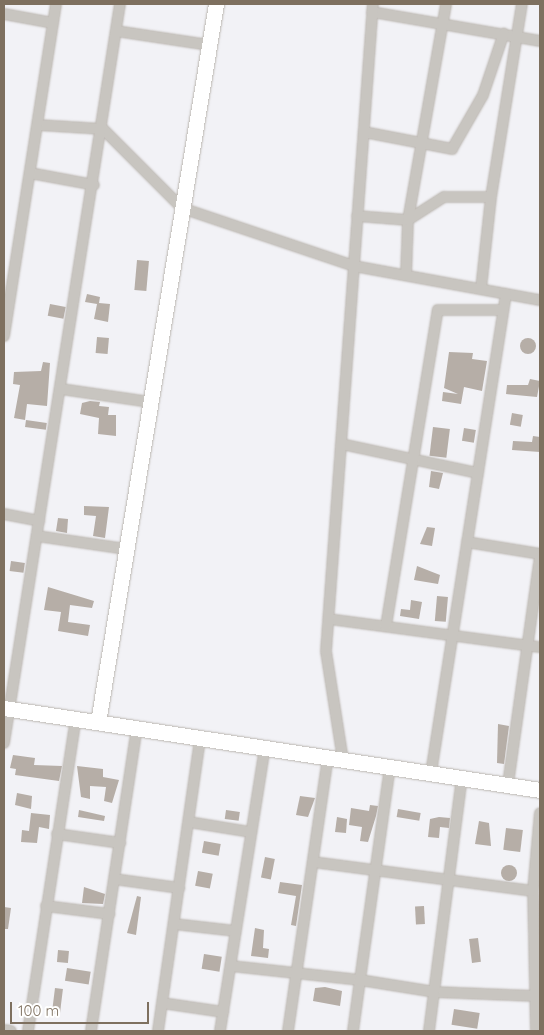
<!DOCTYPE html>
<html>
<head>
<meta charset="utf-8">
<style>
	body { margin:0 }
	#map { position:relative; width:544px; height:1035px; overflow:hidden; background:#f2f2f6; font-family:Quicksand,sans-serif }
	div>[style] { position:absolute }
	.building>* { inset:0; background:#b6aea7; transform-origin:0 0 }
	.round { border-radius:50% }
	.roads { filter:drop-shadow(0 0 1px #bbb6b0) drop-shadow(0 0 1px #bbb6b0) }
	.street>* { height:10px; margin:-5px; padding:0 5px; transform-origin:5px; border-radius:5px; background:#c8c5c0 }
	.secondary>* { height:15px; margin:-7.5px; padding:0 7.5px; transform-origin:7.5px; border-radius:7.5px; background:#fff }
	span { translate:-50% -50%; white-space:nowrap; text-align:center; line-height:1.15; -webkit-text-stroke:5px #fff; paint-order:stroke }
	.frame { position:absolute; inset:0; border:5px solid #7e705f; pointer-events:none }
	.scale { position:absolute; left:10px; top:1002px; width:139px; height:22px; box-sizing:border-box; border:2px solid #7e705f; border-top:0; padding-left:6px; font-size:15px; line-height:18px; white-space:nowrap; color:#7e705f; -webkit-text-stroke:4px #fff; paint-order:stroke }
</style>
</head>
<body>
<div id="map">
	<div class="building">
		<i style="left:137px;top:260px;width:12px;height:30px;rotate:5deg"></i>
		<i style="clip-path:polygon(87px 294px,100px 297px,99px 303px,110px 304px,108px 322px,94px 319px,97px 304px,85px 302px)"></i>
		<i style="left:50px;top:304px;width:16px;height:12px;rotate:11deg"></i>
		<i style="left:97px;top:337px;width:12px;height:16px;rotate:5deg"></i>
		<i class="round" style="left:520px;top:338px;width:16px;height:16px"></i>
		<i style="clip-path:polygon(449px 352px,473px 353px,472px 359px,487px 361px,482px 391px,464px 387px,461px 404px,442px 401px,443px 392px,458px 394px,444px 388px)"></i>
		<i style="clip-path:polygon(43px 362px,50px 363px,47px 406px,27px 404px,25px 420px,14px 418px,20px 385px,13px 384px,14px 372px,41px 371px)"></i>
		<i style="clip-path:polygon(530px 379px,540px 381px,537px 397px,506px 394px,507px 385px,528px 385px)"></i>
		<i style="clip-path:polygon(90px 401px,100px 402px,99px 406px,109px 407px,108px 415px,116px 415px,116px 436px,98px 434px,99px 418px,80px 414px,82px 403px)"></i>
		<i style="left:512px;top:413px;width:11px;height:12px;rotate:10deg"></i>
		<i style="left:26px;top:420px;width:21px;height:7px;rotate:8deg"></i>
		<i style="left:433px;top:427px;width:17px;height:29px;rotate:7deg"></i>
		<i style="left:464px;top:428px;width:12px;height:13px;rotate:9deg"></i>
		<i style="clip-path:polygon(533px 436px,540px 437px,540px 452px,512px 450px,513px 441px,532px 442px)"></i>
		<i style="clip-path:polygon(431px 471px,443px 473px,439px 489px,429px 487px)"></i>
		<i style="clip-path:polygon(84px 506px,109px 507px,105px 538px,93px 536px,96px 516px,84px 515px)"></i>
		<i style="clip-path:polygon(58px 518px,68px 519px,67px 533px,56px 531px)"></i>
		<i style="clip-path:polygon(427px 527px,435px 528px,432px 546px,420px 544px)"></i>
		<i style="left:11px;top:561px;width:14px;height:10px;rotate:8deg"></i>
		<i style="clip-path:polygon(417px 566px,440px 575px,438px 584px,414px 580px)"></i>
		<i style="clip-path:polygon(48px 587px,94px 601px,92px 608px,70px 605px,68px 622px,90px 625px,88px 636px,58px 631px,61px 612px,44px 610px)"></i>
		<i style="left:437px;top:596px;width:11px;height:25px;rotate:5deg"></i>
		<i style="clip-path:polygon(411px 600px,422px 602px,419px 619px,400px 616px,401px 609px,410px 610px)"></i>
		<i style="clip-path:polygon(498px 724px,509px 726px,504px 764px,497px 763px)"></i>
		<i style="clip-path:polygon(13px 755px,35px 758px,34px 765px,62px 766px,59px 781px,15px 775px,16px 769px,10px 768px)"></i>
		<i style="clip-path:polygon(77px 766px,103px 769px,103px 777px,119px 780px,112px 803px,104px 801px,106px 787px,90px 786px,90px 799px,81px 797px)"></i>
		<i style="clip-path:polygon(17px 793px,32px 796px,31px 809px,15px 805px)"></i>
		<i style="clip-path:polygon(300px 796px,315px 798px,308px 817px,296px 815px)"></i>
		<i style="clip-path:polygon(370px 805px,378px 806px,376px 816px,368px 842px,360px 841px,362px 827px,349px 825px,351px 808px,369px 811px)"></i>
		<i style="left:398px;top:809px;width:23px;height:8px;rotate:10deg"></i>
		<i style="clip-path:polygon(79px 810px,105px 816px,104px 821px,78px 817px)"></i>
		<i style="left:226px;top:810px;width:14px;height:9px;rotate:8deg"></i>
		<i style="clip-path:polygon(31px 813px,50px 815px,49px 829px,39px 827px,37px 843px,21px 842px,22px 830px,29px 831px)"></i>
		<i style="clip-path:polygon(337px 817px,347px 819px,346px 833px,335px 832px)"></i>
		<i style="clip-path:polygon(439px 817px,450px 818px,449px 828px,440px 827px,439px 838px,428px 837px,430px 819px)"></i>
		<i style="clip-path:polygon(479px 821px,489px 823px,491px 846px,475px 844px)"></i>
		<i style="left:506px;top:828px;width:17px;height:22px;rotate:7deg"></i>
		<i style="left:204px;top:841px;width:17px;height:12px;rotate:10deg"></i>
		<i style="left:265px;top:857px;width:10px;height:21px;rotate:11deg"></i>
		<i class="round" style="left:501px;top:865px;width:16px;height:16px"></i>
		<i style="left:198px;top:871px;width:15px;height:15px;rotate:11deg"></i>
		<i style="clip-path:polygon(280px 882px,302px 885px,296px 926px,291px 925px,296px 896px,278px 893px)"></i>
		<i style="clip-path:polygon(84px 887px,105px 894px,103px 904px,82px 903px)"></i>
		<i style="clip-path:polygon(137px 896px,141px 897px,136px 935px,127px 933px)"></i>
		<i style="left:424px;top:906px;width:18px;height:9px;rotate:87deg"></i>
		<i style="clip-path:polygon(4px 907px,11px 908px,8px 929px,4px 929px)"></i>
		<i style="clip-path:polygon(255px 928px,264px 930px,263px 948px,269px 949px,268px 958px,251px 956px)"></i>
		<i style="left:478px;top:938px;width:24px;height:9px;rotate:83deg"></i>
		<i style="left:58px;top:950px;width:11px;height:12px;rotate:5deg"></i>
		<i style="left:204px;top:954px;width:18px;height:15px;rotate:9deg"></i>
		<i style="left:67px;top:968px;width:24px;height:13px;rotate:9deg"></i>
		<i style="clip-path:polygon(325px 987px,342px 991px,340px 1006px,313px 1001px,315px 988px)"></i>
		<i style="left:55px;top:988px;width:8px;height:26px;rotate:7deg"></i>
		<i style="left:454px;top:1009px;width:26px;height:16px;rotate:9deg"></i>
	</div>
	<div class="roads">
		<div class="street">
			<i style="left:372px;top:12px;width:170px;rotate:9.8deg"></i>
			<i style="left:4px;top:14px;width:50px;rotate:10.4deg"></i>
			<i style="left:116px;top:31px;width:94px;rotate:8.6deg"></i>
			<i style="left:38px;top:125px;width:65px;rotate:3.5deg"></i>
			<i style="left:103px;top:129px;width:112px;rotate:45deg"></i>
			<i style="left:182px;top:208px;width:182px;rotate:18.6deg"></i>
			<i style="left:354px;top:266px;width:189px;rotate:10.4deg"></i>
			<i style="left:364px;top:132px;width:90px;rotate:10.9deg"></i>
			<i style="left:452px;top:149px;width:62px;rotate:-60.1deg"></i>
			<i style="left:483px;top:95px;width:65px;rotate:-71.3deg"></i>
			<i style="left:30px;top:173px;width:65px;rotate:10.6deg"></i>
			<i style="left:357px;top:216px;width:51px;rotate:4.5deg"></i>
			<i style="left:408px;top:220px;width:43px;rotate:-32.6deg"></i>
			<i style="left:444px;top:197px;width:47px"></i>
			<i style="left:406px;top:275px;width:55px;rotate:-87.9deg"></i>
			<i style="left:408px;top:220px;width:219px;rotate:-80deg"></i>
			<i style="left:481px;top:289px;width:93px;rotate:-83.8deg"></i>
			<i style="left:491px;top:197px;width:195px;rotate:-80.9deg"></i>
			<i style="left:4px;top:336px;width:336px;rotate:-81.1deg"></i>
			<i style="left:61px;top:389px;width:90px;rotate:8.3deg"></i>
			<i style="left:341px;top:444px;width:140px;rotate:12deg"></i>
			<i style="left:4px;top:514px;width:36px;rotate:11deg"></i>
			<i style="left:37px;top:536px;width:90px;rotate:8.3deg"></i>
			<i style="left:467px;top:542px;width:74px;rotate:9.3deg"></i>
			<i style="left:329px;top:619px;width:213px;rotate:7.6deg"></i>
			<i style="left:386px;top:626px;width:320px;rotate:-80.7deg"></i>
			<i style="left:438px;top:310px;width:65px"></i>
			<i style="left:4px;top:743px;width:748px;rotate:-81.08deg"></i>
			<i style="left:343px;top:760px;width:110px;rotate:-98.9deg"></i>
			<i style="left:326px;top:651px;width:649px;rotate:-85.85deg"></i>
			<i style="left:431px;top:773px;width:485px;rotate:-81.1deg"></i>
			<i style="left:508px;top:784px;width:229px;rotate:-82deg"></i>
			<i style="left:189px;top:822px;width:63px;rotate:9.2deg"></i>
			<i style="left:57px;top:834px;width:64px;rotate:8.1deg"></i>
			<i style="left:313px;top:862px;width:222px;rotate:7.5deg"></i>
			<i style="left:114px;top:879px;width:66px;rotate:7.9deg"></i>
			<i style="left:46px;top:906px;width:64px;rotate:7.2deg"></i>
			<i style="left:174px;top:924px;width:62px;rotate:6.4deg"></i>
			<i style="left:231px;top:966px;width:130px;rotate:6.2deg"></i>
			<i style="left:360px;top:980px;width:215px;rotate:-82deg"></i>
			<i style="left:162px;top:1003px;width:62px;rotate:8.4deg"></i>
			<i style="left:4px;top:1030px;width:7px;rotate:8deg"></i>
			<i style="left:28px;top:1031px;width:316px;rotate:-81.3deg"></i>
			<i style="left:91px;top:1031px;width:306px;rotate:-81.4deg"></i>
			<i style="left:158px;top:1031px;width:296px;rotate:-81.8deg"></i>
			<i style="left:220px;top:1031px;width:287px;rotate:-81deg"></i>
			<i style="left:288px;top:1031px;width:277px;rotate:-81.7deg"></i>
			<i style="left:353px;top:1031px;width:51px;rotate:-82.2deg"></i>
			<i style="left:360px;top:980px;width:76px;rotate:9.1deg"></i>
			<i style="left:435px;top:992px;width:100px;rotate:2.3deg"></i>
			<i style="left:429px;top:1031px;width:255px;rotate:-82.6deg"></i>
			<i style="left:536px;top:1031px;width:140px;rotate:-91.2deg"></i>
			<i style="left:533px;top:891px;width:78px;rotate:-84.9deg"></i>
		</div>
		<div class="secondary">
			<i style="left:4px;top:708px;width:542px;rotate:8.7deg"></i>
			<i style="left:98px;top:722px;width:728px;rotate:-80.67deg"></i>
		</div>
	</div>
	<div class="frame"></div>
	<div class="scale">100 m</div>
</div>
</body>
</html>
